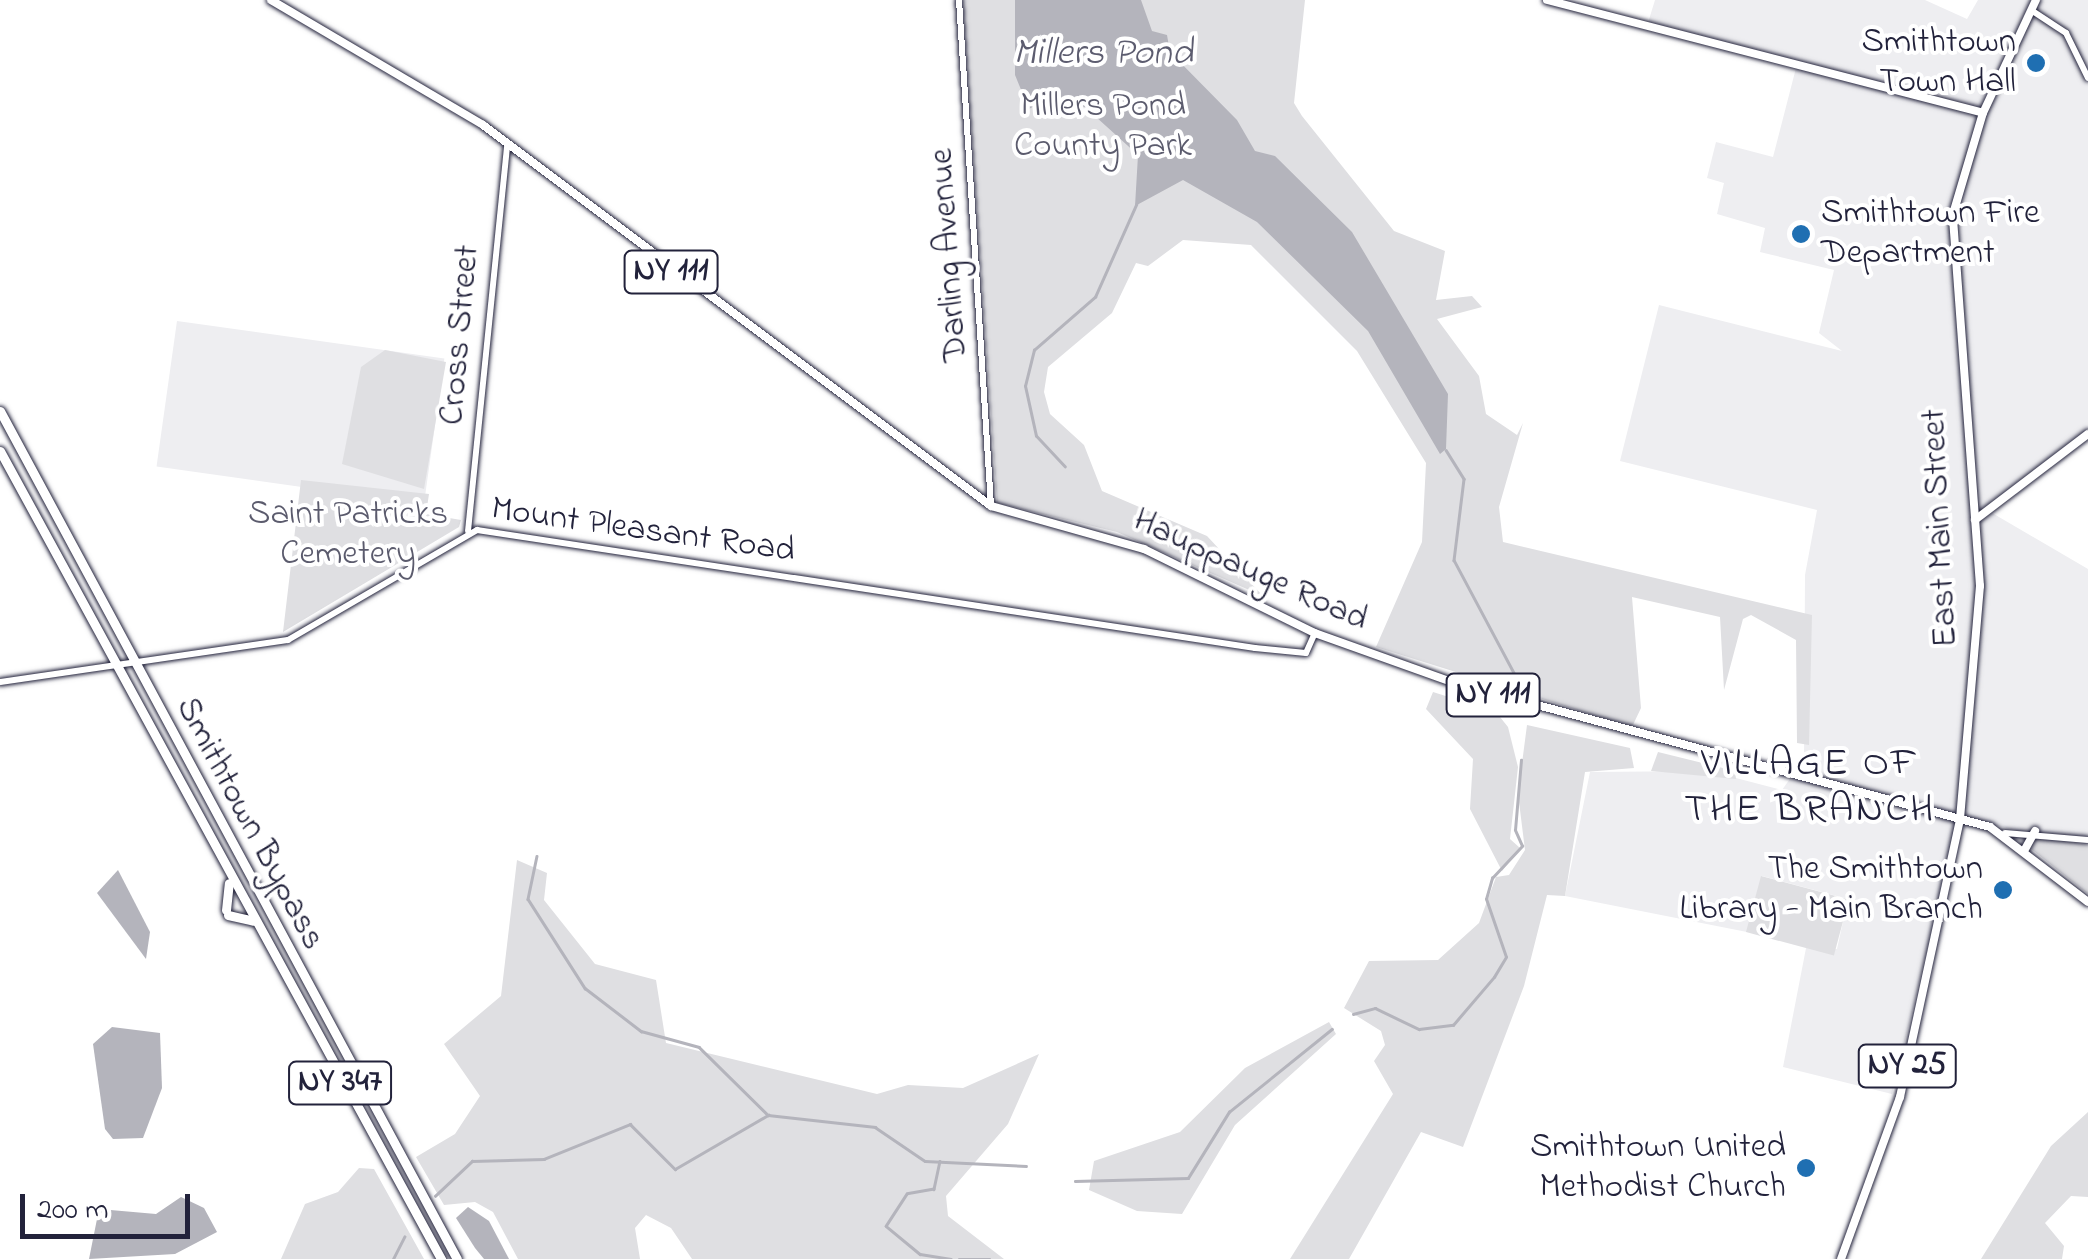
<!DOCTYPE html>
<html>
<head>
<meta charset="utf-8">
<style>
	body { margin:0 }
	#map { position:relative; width:2088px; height:1259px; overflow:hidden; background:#fff; font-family:"Indie Flower",sans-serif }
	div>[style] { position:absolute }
	.built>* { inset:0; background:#eeeef1; transform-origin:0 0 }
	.green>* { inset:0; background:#dfdfe2; transform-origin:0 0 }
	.water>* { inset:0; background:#b4b4bc }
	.stream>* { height:2.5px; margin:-1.25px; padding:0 1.25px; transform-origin:1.25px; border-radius:1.25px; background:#b4b4bc }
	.roads { filter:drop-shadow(0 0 2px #22223b) drop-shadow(0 0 2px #22223b) }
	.minor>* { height:6px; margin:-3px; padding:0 3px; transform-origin:3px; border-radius:3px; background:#fff }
	.major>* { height:8px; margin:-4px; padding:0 4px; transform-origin:4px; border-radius:4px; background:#fff }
	.highway>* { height:9px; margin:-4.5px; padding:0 4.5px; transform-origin:4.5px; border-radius:4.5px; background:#fff }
	.dots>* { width:28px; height:28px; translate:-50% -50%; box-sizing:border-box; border:5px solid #fff; border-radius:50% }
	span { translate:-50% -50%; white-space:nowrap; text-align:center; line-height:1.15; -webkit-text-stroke:8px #fff; paint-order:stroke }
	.shield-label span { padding:2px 8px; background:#fff; border:2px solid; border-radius:8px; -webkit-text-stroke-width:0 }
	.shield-label { font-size:32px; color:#22223b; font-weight:700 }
	.poi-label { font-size:35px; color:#22223b }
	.right { translate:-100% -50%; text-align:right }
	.left { translate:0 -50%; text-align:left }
	.park-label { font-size:35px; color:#5b5b6d }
	.street-label { font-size:35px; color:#22223b }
	.water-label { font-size:38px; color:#5c5c6f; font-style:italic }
	.quarter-label { font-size:40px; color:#22223b; letter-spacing:2.5px }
	.scale { position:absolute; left:20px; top:1194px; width:170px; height:45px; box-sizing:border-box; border:5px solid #22223b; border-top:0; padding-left:12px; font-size:30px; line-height:35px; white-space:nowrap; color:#22223b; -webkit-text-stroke:8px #fff; paint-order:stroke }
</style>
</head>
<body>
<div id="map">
	<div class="built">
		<i style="clip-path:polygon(1655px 0,1925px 0,1967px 19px,1978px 0,2088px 0,2088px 433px,1987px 510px,2088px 569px,2088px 845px,1959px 818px,1892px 1094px,1783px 1067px,1807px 943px,1837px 949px,1848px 899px,1762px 876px,1747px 932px,1565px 896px,1590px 772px,1709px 771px,1782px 790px,1804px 759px,1805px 575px,1817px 510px,1620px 461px,1659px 305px,1842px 351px,1819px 333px,1834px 270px,1760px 252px,1765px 228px,1717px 214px,1724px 183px,1707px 178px,1716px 142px,1773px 157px,1797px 64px,1647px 26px)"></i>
		<i style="left:177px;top:321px;width:270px;height:147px;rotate:8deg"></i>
	</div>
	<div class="green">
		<i style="clip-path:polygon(963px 0,1305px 0,1294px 103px,1302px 116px,1394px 231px,1445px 251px,1436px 300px,1472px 296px,1482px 307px,1437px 319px,1479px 376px,1486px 414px,1517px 435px,1523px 423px,1499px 507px,1503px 542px,1812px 615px,1809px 745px,1797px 743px,1796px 640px,1751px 615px,1743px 619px,1724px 690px,1720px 617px,1632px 597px,1641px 708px,1632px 727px,1376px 647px,1422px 542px,1426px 463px,1357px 351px,1251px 245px,1183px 240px,1148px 266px,1136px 263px,1112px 313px,1048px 367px,1044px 392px,1050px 414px,1084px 445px,1102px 491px,1207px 536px,1263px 596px,1117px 532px,997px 503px)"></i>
		<i style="clip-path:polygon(385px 350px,446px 362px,424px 489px,342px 464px,361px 367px)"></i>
		<i style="clip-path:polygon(301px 480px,429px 494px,426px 514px,461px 520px,459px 527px,283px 632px)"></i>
		<i style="clip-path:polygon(1433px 692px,1496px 712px,1508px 727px,1518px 767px,1510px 839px,1520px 848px,1502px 871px,1470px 809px,1473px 759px,1426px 709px)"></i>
		<i style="clip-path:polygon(1527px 725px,1630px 748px,1634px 768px,1585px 772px,1565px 896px,1547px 895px,1524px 986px,1463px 1147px,1421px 1132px,1349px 1259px,1290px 1259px,1393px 1094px,1374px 1061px,1385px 1045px,1381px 1031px,1344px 1008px,1369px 961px,1438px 960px,1479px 923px,1496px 877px,1509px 875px,1525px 850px,1518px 794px)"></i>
		<i style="clip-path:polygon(1658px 752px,1735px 771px,1736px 779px,1651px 771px)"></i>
		<i style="clip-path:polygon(2035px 836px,2088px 845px,2088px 894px,2029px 847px)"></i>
		<i style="clip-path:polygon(517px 860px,547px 873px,544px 900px,595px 964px,656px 980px,666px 1043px,877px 1094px,908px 1085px,963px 1088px,1039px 1054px,1008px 1124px,946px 1196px,948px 1216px,1004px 1259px,692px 1259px,671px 1228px,646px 1215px,635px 1228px,640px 1259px,518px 1259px,493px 1212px,475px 1202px,444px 1205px,416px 1157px,455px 1134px,480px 1096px,444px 1044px,501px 996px)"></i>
		<i style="left:1761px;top:876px;width:91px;height:58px;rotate:15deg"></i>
		<i style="clip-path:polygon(1329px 1022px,1336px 1034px,1235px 1125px,1182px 1214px,1137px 1211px,1089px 1190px,1094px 1161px,1180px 1132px,1245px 1068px)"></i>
		<i style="clip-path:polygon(2088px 1112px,2088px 1197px,2071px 1196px,2045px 1223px,2064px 1246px,2062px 1259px,1981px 1259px,2051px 1146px)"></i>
		<i style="clip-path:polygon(359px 1168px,374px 1169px,424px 1259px,281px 1259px,305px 1204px,338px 1192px)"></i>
	</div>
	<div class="water">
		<i style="clip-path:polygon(1015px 0,1141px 0,1152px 31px,1167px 35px,1170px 52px,1237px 120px,1255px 151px,1275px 156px,1352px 232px,1448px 394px,1446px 449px,1440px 454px,1368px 331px,1257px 222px,1183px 180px,1135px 206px,1138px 155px,1085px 107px,1050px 97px,1029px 109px,1015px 75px)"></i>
		<i style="clip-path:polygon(118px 870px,150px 932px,146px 959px,97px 893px)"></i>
		<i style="clip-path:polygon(112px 1027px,160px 1033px,162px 1088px,143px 1138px,113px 1139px,105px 1129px,93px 1044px)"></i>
		<i style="clip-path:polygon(181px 1197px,204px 1208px,217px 1232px,175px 1254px,89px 1259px,99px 1209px,156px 1214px)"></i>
		<i style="clip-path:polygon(468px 1207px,489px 1221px,509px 1259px,484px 1259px,475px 1248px,456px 1218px)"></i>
	</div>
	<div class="stream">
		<i style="left:1446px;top:450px;width:34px;rotate:58deg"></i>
		<i style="left:1464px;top:479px;width:82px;rotate:97deg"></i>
		<i style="left:1454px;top:560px;width:143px;rotate:62deg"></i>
		<i style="left:1065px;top:467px;width:42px;rotate:-133.1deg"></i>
		<i style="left:1036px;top:436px;width:51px;rotate:-102.4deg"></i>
		<i style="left:1025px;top:386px;width:37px;rotate:-76deg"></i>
		<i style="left:1034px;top:350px;width:81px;rotate:-41deg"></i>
		<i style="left:1095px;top:297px;width:101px;rotate:-66deg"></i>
		<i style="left:537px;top:856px;width:44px;rotate:101.8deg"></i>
		<i style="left:528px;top:899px;width:106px;rotate:57.4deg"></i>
		<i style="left:585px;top:988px;width:71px;rotate:37.5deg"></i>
		<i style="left:641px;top:1031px;width:60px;rotate:15.4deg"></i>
		<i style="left:699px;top:1047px;width:97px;rotate:44.6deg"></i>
		<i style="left:1353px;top:1014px;width:23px;rotate:-15deg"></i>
		<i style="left:1375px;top:1008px;width:49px;rotate:25.5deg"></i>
		<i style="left:1419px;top:1029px;width:34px;rotate:-7deg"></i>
		<i style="left:1453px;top:1025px;width:63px;rotate:-49.5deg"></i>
		<i style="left:1494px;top:977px;width:23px;rotate:-59deg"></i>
		<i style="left:1506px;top:957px;width:61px;rotate:-109deg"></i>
		<i style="left:1486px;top:899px;width:22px;rotate:-74deg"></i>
		<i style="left:1492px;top:878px;width:44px;rotate:-46.8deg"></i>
		<i style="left:1522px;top:846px;width:17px;rotate:-114deg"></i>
		<i style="left:1515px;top:830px;width:70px;rotate:-85.1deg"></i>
		<i style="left:940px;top:1161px;width:29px;rotate:102deg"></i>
		<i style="left:934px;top:1189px;width:27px;rotate:170deg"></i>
		<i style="left:907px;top:1194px;width:38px;rotate:123deg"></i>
		<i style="left:886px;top:1226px;width:44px;rotate:39.5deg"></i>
		<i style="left:920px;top:1254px;width:31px;rotate:9deg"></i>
		<i style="left:1075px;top:1181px;width:113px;rotate:-1.5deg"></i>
		<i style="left:1188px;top:1178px;width:78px;rotate:-58.2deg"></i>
		<i style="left:1229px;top:1112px;width:132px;rotate:-38.9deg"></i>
		<i style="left:435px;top:1196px;width:51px;rotate:-43.4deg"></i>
		<i style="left:472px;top:1161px;width:72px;rotate:-1.6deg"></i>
		<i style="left:544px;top:1159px;width:93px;rotate:-22.1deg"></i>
		<i style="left:630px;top:1124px;width:64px;rotate:45deg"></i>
		<i style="left:675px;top:1169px;width:108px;rotate:-30.1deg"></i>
		<i style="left:768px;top:1115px;width:108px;rotate:6.4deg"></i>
		<i style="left:875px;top:1127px;width:60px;rotate:34.2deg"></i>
		<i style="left:925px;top:1161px;width:101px;rotate:2.8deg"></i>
		<i style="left:393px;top:1259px;width:25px;rotate:-63deg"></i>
		<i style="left:959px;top:1259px;width:31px"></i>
	</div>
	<div class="roads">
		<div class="minor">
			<i style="left:959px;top:0;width:507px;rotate:86.38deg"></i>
			<i style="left:2031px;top:10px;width:42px;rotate:33.3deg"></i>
			<i style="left:2066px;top:33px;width:50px;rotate:63.9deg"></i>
			<i style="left:468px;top:531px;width:389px;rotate:-84.2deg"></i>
			<i style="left:0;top:682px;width:291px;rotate:-8.3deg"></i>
			<i style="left:288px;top:640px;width:219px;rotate:-30.2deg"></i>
			<i style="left:477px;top:530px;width:787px;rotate:8.62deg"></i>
			<i style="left:1255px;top:648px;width:51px;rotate:5.6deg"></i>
			<i style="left:1306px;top:653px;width:22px;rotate:-66deg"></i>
			<i style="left:2005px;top:833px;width:83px;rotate:4.8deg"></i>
		</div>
		<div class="major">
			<i style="left:271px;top:0;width:246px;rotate:30.5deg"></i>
			<i style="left:483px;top:125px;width:635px;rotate:36.87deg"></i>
			<i style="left:991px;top:506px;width:159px;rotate:15.7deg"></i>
			<i style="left:1144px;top:549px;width:191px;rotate:26.2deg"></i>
			<i style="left:1315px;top:633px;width:145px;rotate:19.7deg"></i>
			<i style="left:1452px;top:682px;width:557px;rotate:15.08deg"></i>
			<i style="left:1990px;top:827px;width:123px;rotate:37.4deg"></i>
			<i style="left:1547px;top:0;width:450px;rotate:14.5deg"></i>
			<i style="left:1975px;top:520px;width:142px;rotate:-37.3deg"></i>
			<i style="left:2024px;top:851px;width:23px;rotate:-61deg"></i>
			<i style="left:1841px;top:1259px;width:172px;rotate:-70deg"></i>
			<i style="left:1900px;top:1097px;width:284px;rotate:-77.8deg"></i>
			<i style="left:1960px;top:819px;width:234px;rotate:-85.1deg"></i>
			<i style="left:1980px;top:586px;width:373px;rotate:-94.2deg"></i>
			<i style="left:1953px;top:214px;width:105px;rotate:-73.5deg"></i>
			<i style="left:1983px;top:113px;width:125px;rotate:-64.9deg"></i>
		</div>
		<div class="highway">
			<i style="left:0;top:411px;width:963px;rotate:61.68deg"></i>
			<i style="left:0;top:451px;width:921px;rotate:61.37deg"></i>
			<i style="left:226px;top:910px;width:27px;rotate:-84deg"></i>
			<i style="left:228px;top:915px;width:26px;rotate:13deg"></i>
		</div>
	</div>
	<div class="dots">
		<i style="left:2036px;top:63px;background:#1f6fb2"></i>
		<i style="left:1801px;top:234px;background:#1f6fb2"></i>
		<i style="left:2003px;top:890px;background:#1f6fb2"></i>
		<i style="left:1806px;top:1168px;background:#1f6fb2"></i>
	</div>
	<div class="shield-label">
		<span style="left:671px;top:272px">NY 111</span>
		<span style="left:1493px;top:695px">NY 111</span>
		<span style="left:1907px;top:1066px">NY 25</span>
		<span style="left:340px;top:1083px">NY 347</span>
	</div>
	<div class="poi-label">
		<span class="right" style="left:2016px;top:63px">Smithtown<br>Town Hall</span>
		<span class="left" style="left:1821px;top:234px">Smithtown Fire<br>Department</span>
		<span class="right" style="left:1983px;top:890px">The Smithtown<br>Library - Main Branch</span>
		<span class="right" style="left:1786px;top:1168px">Smithtown United<br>Methodist Church</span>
	</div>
	<div class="park-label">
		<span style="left:1103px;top:127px">Millers Pond<br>County Park</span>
		<span style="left:348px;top:535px">Saint Patricks<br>Cemetery</span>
	</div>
	<div class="street-label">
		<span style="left:950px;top:255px;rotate:-94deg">Darling Avenue</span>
		<span style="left:461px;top:335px;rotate:-85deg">Cross Street</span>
		<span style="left:1941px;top:528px;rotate:-93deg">East Main Street</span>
		<span style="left:643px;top:531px;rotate:8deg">Mount Pleasant Road</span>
		<span style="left:1250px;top:571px;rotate:24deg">Hauppauge Road</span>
		<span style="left:249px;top:824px;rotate:62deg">Smithtown Bypass</span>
	</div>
	<div class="water-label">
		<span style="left:1103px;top:55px">Millers Pond</span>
	</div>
	<div class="quarter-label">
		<span style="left:1810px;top:788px">VILLAGE OF<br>THE BRANCH</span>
	</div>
	<div class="scale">200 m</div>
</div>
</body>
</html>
